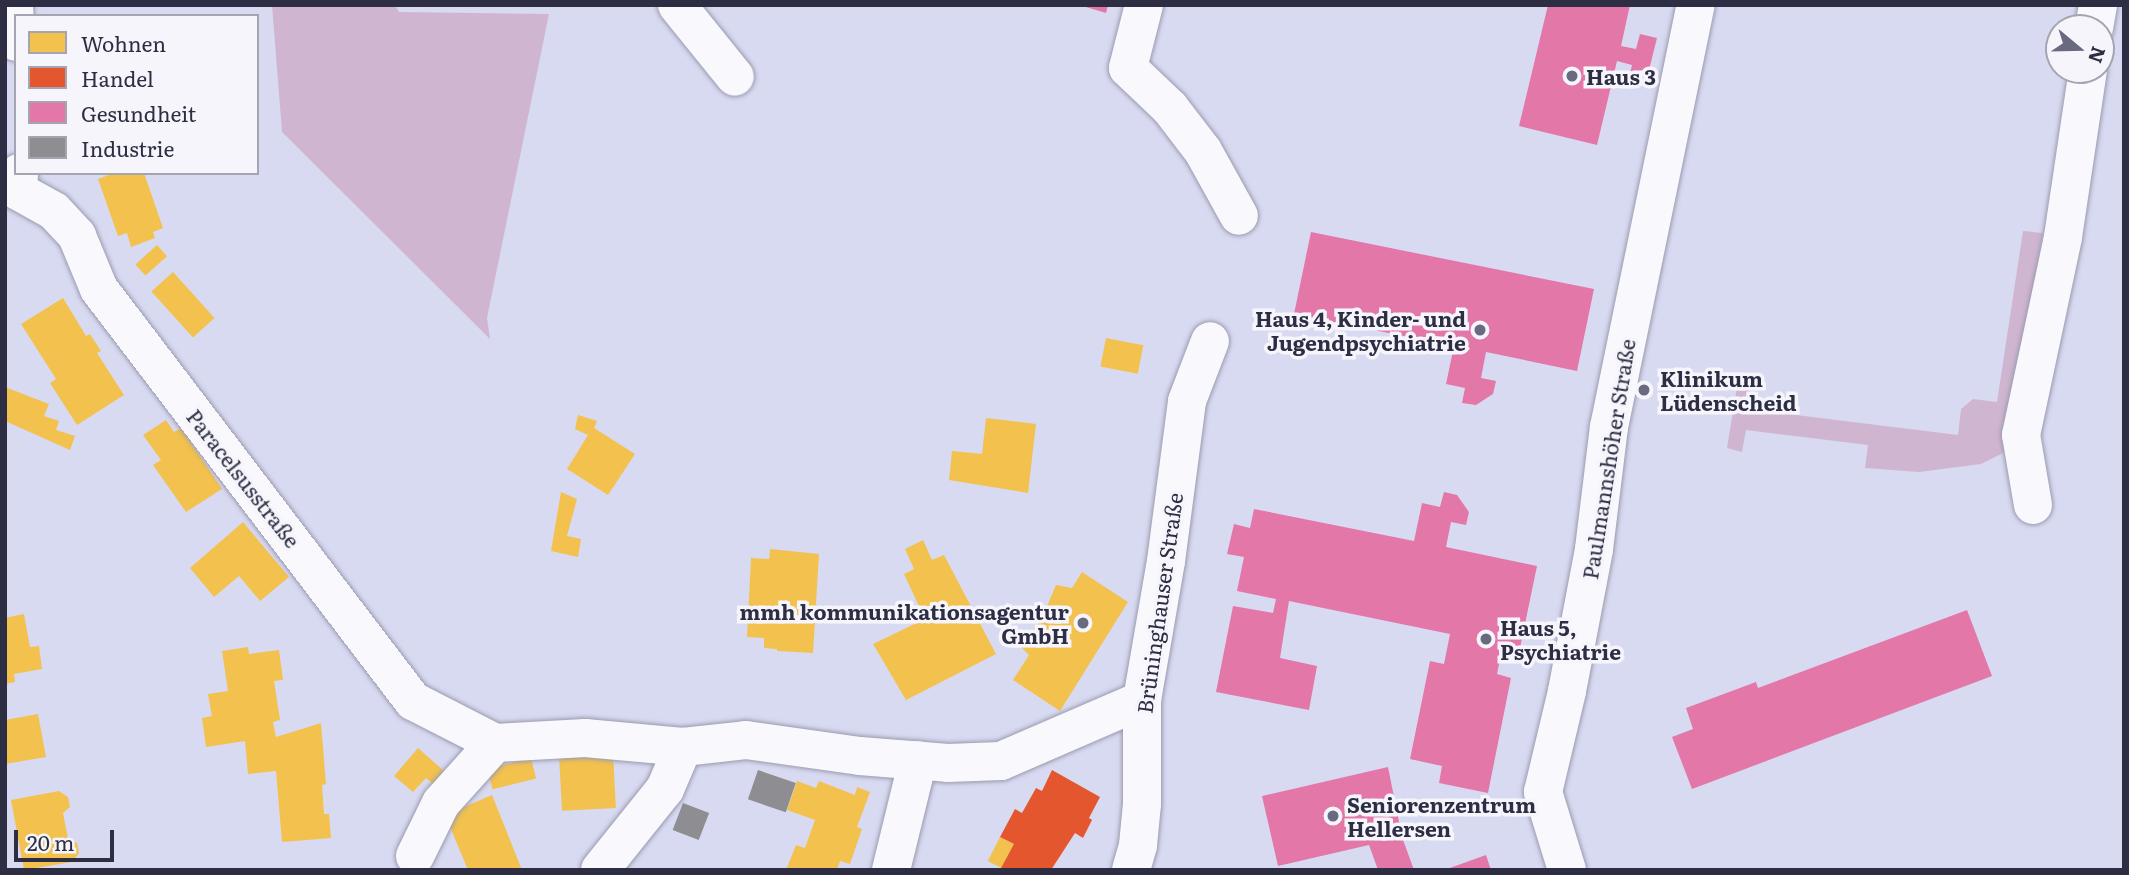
<!DOCTYPE html>
<html>
<head>
<meta charset="utf-8">
<style>
	body { margin:0 }
	#map { position:relative; width:2129px; height:875px; overflow:hidden; background:#d8daf2; font-family:Literata,serif }
	div>[style] { position:absolute }
	.green>* { inset:0; background:#d0b5d1 }
	.homes>* { inset:0; background:#f2c14e; transform-origin:0 0 }
	.shops>* { inset:0; background:#e4572e }
	.health>* { inset:0; background:#e377a8 }
	.industry>* { inset:0; background:#8d8d92; transform-origin:0 0 }
	.roads { filter:drop-shadow(0 0 2px #9a9baf) drop-shadow(0 0 2px #9a9baf) }
	.minor>* { height:38px; margin:-19px; padding:0 19px; transform-origin:19px; border-radius:19px; background:#f9f9fd }
	.dots>* { width:19px; height:19px; translate:-50% -50%; box-sizing:border-box; border:4px solid #f5f5fb; border-radius:50% }
	span { translate:-50% -50%; white-space:nowrap; text-align:center; line-height:1.15; -webkit-text-stroke:7px #f5f5fb; paint-order:stroke }
	.poi-label { font-size:21px; color:#2d2e43; font-weight:700 }
	.left { translate:0 -50%; text-align:left }
	.right { translate:-100% -50%; text-align:right }
	.street-label { font-size:21px; color:#2d2e43 }
	.frame { position:absolute; inset:0; border:7px solid #2d2e43; pointer-events:none }
	.legend { position:absolute; left:14px; top:14px; width:245px; height:161px; box-sizing:border-box; background:#f5f5fb; border:2px solid #a5a5b1; margin:0; padding:9px 12px; list-style:none; font-size:21px; color:#2d2e43 }
	.legend li { display:flex; align-items:center; gap:14px; height:35px }
	.legend b { width:35px; border:2px solid #a5a5b1 }
	.north { position:absolute; left:2045px; top:14px; width:70px; height:70px; box-sizing:border-box; background:#f5f5fb; border:2px solid #a5a5b1; border-radius:50%; rotate:109deg; font-size:19px; font-weight:700; line-height:28px; text-align:center; color:#2d2e43 }
	.north::after { content:''; display:block; margin:auto; width:24px; height:32px; background:#696a80; clip-path:polygon(50% 0,100% 100%,50% 72%,0 100%) }
	.scale { position:absolute; left:14px; top:830px; width:100px; height:32px; box-sizing:border-box; border:4px solid #2d2e43; border-top:0; padding-left:9px; font-size:21px; line-height:24px; white-space:nowrap; color:#2d2e43; -webkit-text-stroke:5px #f5f5fb; paint-order:stroke }
</style>
</head>
<body>
<div id="map">
	<div class="green">
		<i style="clip-path:polygon(272px 5px,395px 5px,399px 12px,549px 14px,487px 318px,490px 339px,282px 132px)"></i>
		<i style="clip-path:polygon(2023px 231px,2043px 233px,2011px 433px,2005px 452px,1981px 464px,1919px 472px,1865px 468px,1868px 445px,1746px 430px,1742px 452px,1727px 448px,1737px 387px,1751px 383px,1748px 409px,1958px 435px,1961px 409px,1973px 399px,1997px 402px)"></i>
	</div>
	<div class="homes">
		<i style="clip-path:polygon(114px 173px,144px 173px,163px 228px,153px 232px,155px 238px,131px 247px,127px 233px,118px 236px,98px 179px)"></i>
		<i style="left:157px;top:245px;width:15px;height:29px;rotate:48deg"></i>
		<i style="left:173px;top:272px;width:62px;height:29px;rotate:48deg"></i>
		<i style="clip-path:polygon(63px 298px,86px 336px,90px 334px,101px 351px,97px 353px,124px 395px,77px 425px,50px 383px,56px 379px,21px 324px)"></i>
		<i style="left:1106px;top:338px;width:38px;height:29px;rotate:11deg"></i>
		<i style="clip-path:polygon(5px 387px,49px 404px,44px 416px,59px 421px,56px 430px,75px 436px,70px 450px,5px 421px)"></i>
		<i style="clip-path:polygon(578px 415px,597px 421px,594px 428px,635px 454px,608px 495px,567px 469px,588px 435px,575px 429px)"></i>
		<i style="clip-path:polygon(986px 418px,1036px 424px,1028px 493px,949px 480px,952px 451px,982px 454px)"></i>
		<i style="clip-path:polygon(166px 420px,174px 432px,181px 428px,222px 489px,186px 512px,153px 465px,161px 460px,143px 435px)"></i>
		<i style="clip-path:polygon(561px 492px,577px 499px,567px 536px,581px 539px,578px 557px,551px 551px)"></i>
		<i style="clip-path:polygon(243px 522px,289px 577px,260px 601px,239px 576px,214px 597px,190px 568px)"></i>
		<i style="clip-path:polygon(923px 540px,932px 560px,944px 555px,996px 654px,906px 700px,873px 644px,925px 619px,904px 574px,914px 569px,905px 549px)"></i>
		<i style="clip-path:polygon(770px 549px,819px 554px,813px 653px,777px 651px,777px 649px,764px 648px,764px 638px,747px 637px,751px 558px,769px 559px)"></i>
		<i style="clip-path:polygon(1082px 572px,1128px 602px,1060px 711px,1013px 680px,1029px 655px,1020px 646px,1042px 618px,1056px 585px,1072px 588px)"></i>
		<i style="clip-path:polygon(24px 614px,30px 647px,39px 646px,42px 669px,14px 674px,15px 682px,5px 684px,5px 618px)"></i>
		<i style="clip-path:polygon(248px 647px,249px 654px,279px 650px,283px 680px,274px 681px,280px 720px,273px 722px,276px 737px,321px 723px,326px 784px,322px 785px,324px 814px,329px 814px,331px 838px,282px 842px,276px 771px,248px 774px,245px 741px,206px 747px,202px 718px,212px 716px,208px 694px,228px 691px,222px 651px)"></i>
		<i style="clip-path:polygon(38px 714px,46px 757px,5px 764px,5px 720px)"></i>
		<i style="clip-path:polygon(418px 748px,444px 771px,433px 784px,426px 778px,413px 792px,394px 776px)"></i>
		<i style="left:613px;top:753px;width:55px;height:54px;rotate:87deg"></i>
		<i style="left:531px;top:758px;width:21px;height:45px;rotate:76deg"></i>
		<i style="clip-path:polygon(797px 781px,816px 788px,819px 781px,855px 795px,857px 787px,870px 792px,857px 827px,862px 829px,850px 864px,840px 861px,837px 870px,786px 870px,796px 845px,805px 848px,815px 820px,787px 810px)"></i>
		<i style="clip-path:polygon(59px 791px,68px 797px,70px 807px,63px 813px,68px 839px,77px 843px,79px 853px,72px 862px,24px 870px,11px 800px)"></i>
		<i style="clip-path:polygon(492px 795px,522px 870px,468px 870px,445px 815px)"></i>
		<i style="left:1000px;top:837px;width:16px;height:27px;rotate:27deg"></i>
	</div>
	<div class="shops">
		<i style="clip-path:polygon(1052px 770px,1100px 797px,1089px 818px,1092px 820px,1083px 838px,1075px 833px,1051px 870px,1000px 870px,1014px 844px,1000px 837px,1015px 809px,1022px 813px,1036px 788px,1042px 791px)"></i>
	</div>
	<div class="health">
		<i style="clip-path:polygon(1079px 5px,1108px 5px,1106px 13px)"></i>
		<i style="clip-path:polygon(1548px 5px,1630px 5px,1621px 46px,1636px 49px,1640px 34px,1657px 38px,1647px 78px,1630px 74px,1632px 65px,1617px 61px,1597px 145px,1519px 126px)"></i>
		<i style="clip-path:polygon(1311px 232px,1594px 289px,1577px 371px,1486px 352px,1481px 378px,1496px 381px,1493px 394px,1476px 405px,1462px 403px,1465px 388px,1446px 384px,1454px 346px,1294px 314px)"></i>
		<i style="clip-path:polygon(1444px 492px,1457px 495px,1469px 512px,1466px 525px,1451px 522px,1446px 547px,1537px 566px,1520px 648px,1503px 645px,1497px 674px,1511px 678px,1488px 793px,1439px 783px,1442px 766px,1410px 759px,1430px 661px,1444px 664px,1450px 634px,1289px 601px,1280px 658px,1317px 666px,1309px 710px,1216px 692px,1233px 606px,1273px 613px,1276px 599px,1237px 591px,1244px 557px,1227px 554px,1234px 524px,1250px 528px,1254px 509px,1414px 541px,1422px 503px,1440px 507px)"></i>
		<i style="clip-path:polygon(1967px 610px,1992px 676px,1692px 789px,1672px 737px,1693px 729px,1686px 708px,1756px 682px,1758px 688px)"></i>
		<i style="clip-path:polygon(1388px 767px,1402px 837px,1414px 870px,1378px 870px,1369px 845px,1278px 866px,1262px 796px)"></i>
		<i style="clip-path:polygon(1486px 855px,1491px 870px,1447px 870px,1447px 869px)"></i>
	</div>
	<div class="industry">
		<i style="left:758px;top:770px;width:40px;height:31px;rotate:19deg"></i>
		<i style="left:683px;top:803px;width:28px;height:29px;rotate:21deg"></i>
	</div>
	<div class="roads">
		<div class="minor">
			<i style="left:14px;top:5px;width:37px;rotate:87deg"></i>
			<i style="left:677px;top:5px;width:92px;rotate:51.1deg"></i>
			<i style="left:1144px;top:5px;width:65px;rotate:104.3deg"></i>
			<i style="left:1128px;top:68px;width:58px;rotate:43.6deg"></i>
			<i style="left:1170px;top:108px;width:54px;rotate:52.5deg"></i>
			<i style="left:1203px;top:151px;width:74px;rotate:61deg"></i>
			<i style="left:2094px;top:28px;width:23px;rotate:-80deg"></i>
			<i style="left:19px;top:173px;width:18px;rotate:93deg"></i>
			<i style="left:18px;top:191px;width:41px;rotate:29.1deg"></i>
			<i style="left:54px;top:211px;width:34px;rotate:47deg"></i>
			<i style="left:77px;top:236px;width:57px;rotate:67.5deg"></i>
			<i style="left:99px;top:289px;width:518px;rotate:52.69deg"></i>
			<i style="left:413px;top:701px;width:92px;rotate:27.1deg"></i>
			<i style="left:495px;top:743px;width:90px;rotate:-3.2deg"></i>
			<i style="left:585px;top:738px;width:98px;rotate:5.2deg"></i>
			<i style="left:683px;top:747px;width:63px;rotate:-6.3deg"></i>
			<i style="left:746px;top:740px;width:115px;rotate:8deg"></i>
			<i style="left:860px;top:756px;width:88px;rotate:4.5deg"></i>
			<i style="left:948px;top:763px;width:53px;rotate:-2.2deg"></i>
			<i style="left:1001px;top:761px;width:154px;rotate:-23.4deg"></i>
			<i style="left:2033px;top:505px;width:71px;rotate:-99.7deg"></i>
			<i style="left:2021px;top:435px;width:202px;rotate:-78deg"></i>
			<i style="left:2063px;top:237px;width:169px;rotate:-81.5deg"></i>
			<i style="left:415px;top:856px;width:59px;rotate:-63.9deg"></i>
			<i style="left:441px;top:803px;width:81px;rotate:-48deg"></i>
			<i style="left:600px;top:870px;width:104px;rotate:-51.3deg"></i>
			<i style="left:665px;top:789px;width:46px;rotate:-66.8deg"></i>
			<i style="left:891px;top:870px;width:113px;rotate:-76.2deg"></i>
			<i style="left:1131px;top:870px;width:26px;rotate:-74deg"></i>
			<i style="left:1138px;top:845px;width:41px;rotate:-84.4deg"></i>
			<i style="left:1142px;top:804px;width:104px;rotate:-90deg"></i>
			<i style="left:1142px;top:700px;width:141px;rotate:-80.2deg"></i>
			<i style="left:1166px;top:561px;width:161px;rotate:-82.5deg"></i>
			<i style="left:1187px;top:401px;width:64px;rotate:-69deg"></i>
			<i style="left:1567px;top:870px;width:82px;rotate:-107.1deg"></i>
			<i style="left:1543px;top:792px;width:104px;rotate:-76.6deg"></i>
			<i style="left:1567px;top:691px;width:145px;rotate:-79.2deg"></i>
			<i style="left:1594px;top:549px;width:123px;rotate:-83deg"></i>
			<i style="left:1609px;top:427px;width:431px;rotate:-78.4deg"></i>
		</div>
	</div>
	<div class="dots">
		<i style="left:1572px;top:76px;background:#696a80"></i>
		<i style="left:1480px;top:330px;background:#696a80"></i>
		<i style="left:1644px;top:390px;background:#696a80"></i>
		<i style="left:1083px;top:623px;background:#696a80"></i>
		<i style="left:1486px;top:639px;background:#696a80"></i>
		<i style="left:1333px;top:816px;background:#696a80"></i>
	</div>
	<div class="poi-label">
		<span class="left" style="left:1586px;top:76px">Haus 3</span>
		<span class="right" style="left:1466px;top:330px">Haus 4, Kinder- und<br>Jugendpsychiatrie</span>
		<span class="left" style="left:1660px;top:390px">Klinikum<br>Lüdenscheid</span>
		<span class="right" style="left:1069px;top:623px">mmh kommunikationsagentur<br>GmbH</span>
		<span class="left" style="left:1500px;top:639px">Haus 5,<br>Psychiatrie</span>
		<span class="left" style="left:1347px;top:816px">Seniorenzentrum<br>Hellersen</span>
	</div>
	<div class="street-label">
		<span style="left:1608px;top:459px;rotate:-81deg">Paulmannshöher Straße</span>
		<span style="left:244px;top:478px;rotate:52deg">Paracelsusstraße</span>
		<span style="left:1159px;top:603px;rotate:-82deg">Brüninghauser Straße</span>
	</div>
	<div class="frame"></div>
	<ul class="legend">
	<li><b style="height:19px;background:#f2c14e"></b>Wohnen</li>
	<li><b style="height:19px;background:#e4572e"></b>Handel</li>
	<li><b style="height:19px;background:#e377a8"></b>Gesundheit</li>
	<li><b style="height:19px;background:#8d8d92"></b>Industrie</li>
	</ul>
	<div class="north">N</div>
	<div class="scale">20 m</div>
</div>
</body>
</html>
